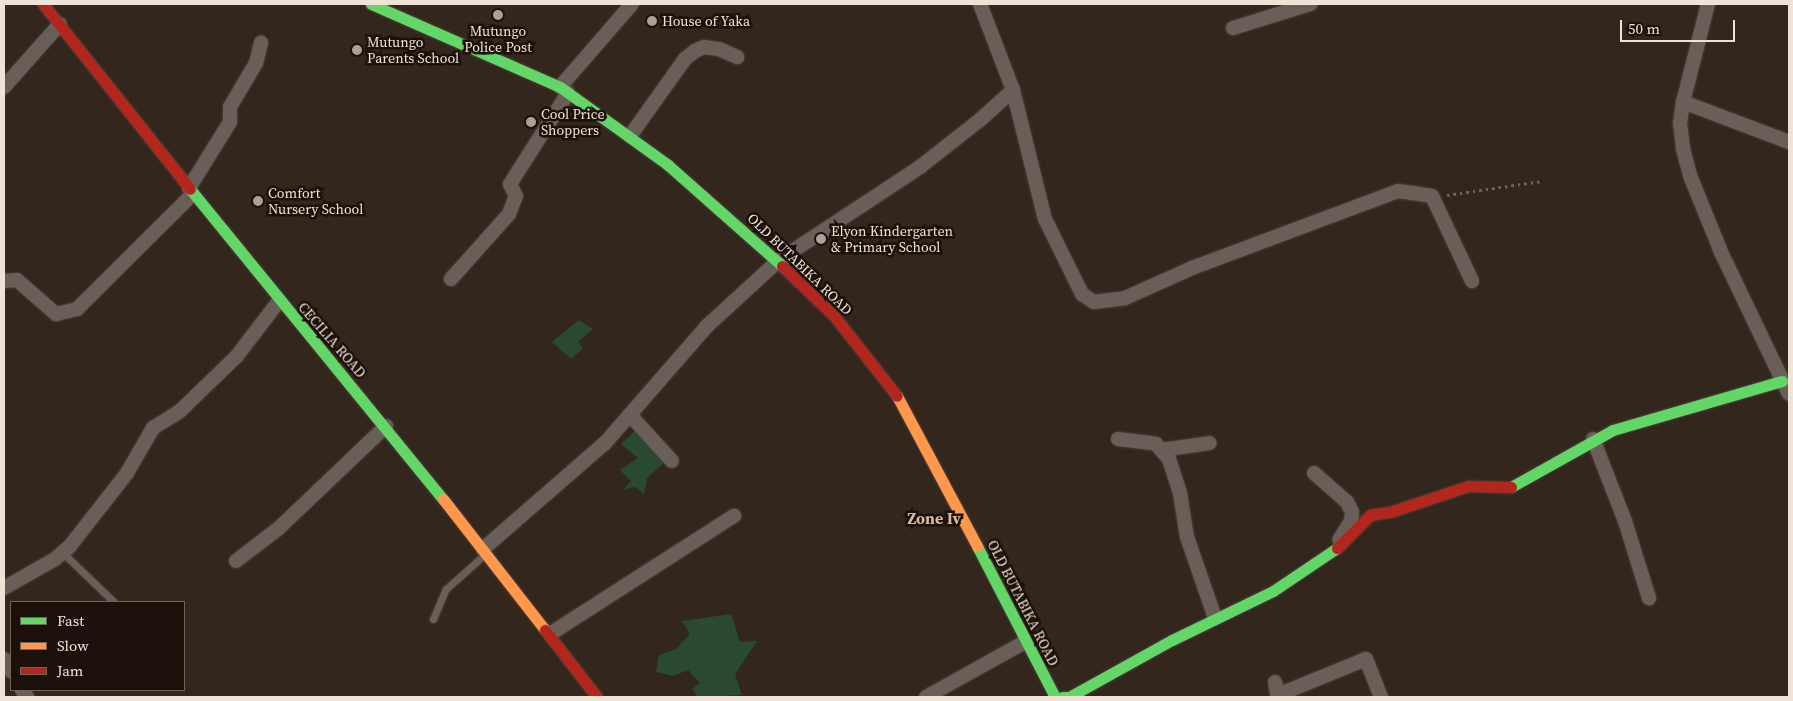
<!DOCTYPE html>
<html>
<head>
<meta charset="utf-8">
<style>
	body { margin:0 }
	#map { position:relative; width:1793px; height:701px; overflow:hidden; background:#33261d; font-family:"Source Serif 4",serif }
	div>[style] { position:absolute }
	.green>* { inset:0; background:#294933 }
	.path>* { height:2.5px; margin-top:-1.25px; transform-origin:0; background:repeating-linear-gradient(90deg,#6c625d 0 2.5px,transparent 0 6.5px) }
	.roads { filter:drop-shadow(0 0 1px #4d423a) drop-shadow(0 0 1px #4d423a) }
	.lane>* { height:7px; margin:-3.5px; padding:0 3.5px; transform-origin:3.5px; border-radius:3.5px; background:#695f58 }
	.street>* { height:14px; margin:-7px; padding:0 7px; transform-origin:7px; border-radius:7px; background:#695f58 }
	.fast>* { height:11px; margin:-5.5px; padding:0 5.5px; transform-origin:5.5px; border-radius:5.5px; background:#63d668 }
	.slow>* { height:11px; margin:-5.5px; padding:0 5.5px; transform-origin:5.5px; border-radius:5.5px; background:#ff974d }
	.jam>* { height:11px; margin:-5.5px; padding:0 5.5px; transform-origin:5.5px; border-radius:5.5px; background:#b3261e }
	.dots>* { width:14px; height:14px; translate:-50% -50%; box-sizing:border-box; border:2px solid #1b110a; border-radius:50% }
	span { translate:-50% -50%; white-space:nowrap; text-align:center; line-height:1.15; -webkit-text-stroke:5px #1b110a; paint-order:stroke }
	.poi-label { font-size:14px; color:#f0e2d7 }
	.left { translate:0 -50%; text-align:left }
	.street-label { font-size:14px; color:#f0e2d7 }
	.quarter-label { font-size:16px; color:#d4b9a4; font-weight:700 }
	.frame { position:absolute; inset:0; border:5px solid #f0e2d7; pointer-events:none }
	.legend { position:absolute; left:10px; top:601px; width:175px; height:90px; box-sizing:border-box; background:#1b110a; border:1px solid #70655c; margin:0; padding:6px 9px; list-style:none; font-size:15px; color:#f0e2d7 }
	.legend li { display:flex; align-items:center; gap:10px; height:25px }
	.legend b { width:25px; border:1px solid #70655c }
	.scale { position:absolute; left:1620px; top:20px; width:115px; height:22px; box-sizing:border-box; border:2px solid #f0e2d7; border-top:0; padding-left:6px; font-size:15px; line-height:18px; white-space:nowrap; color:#f0e2d7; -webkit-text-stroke:4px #1b110a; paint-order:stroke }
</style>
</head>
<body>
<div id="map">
	<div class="green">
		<i style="clip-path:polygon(579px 320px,593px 329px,578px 342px,583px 348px,571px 359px,552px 342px)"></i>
		<i style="clip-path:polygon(637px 429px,665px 462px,647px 478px,644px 494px,635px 487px,623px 490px,631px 481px,620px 470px,638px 458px,621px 444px)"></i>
		<i style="clip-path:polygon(731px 614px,740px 642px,757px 641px,735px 674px,742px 695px,698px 697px,692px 689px,700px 683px,688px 670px,673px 676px,656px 672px,659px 655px,676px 649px,690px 634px,682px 621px)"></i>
	</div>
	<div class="path">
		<i style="left:1447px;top:195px;width:96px;rotate:-8.4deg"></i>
	</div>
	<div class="roads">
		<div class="lane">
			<i style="left:63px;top:553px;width:71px;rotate:43.9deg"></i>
			<i style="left:433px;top:619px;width:33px;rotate:-67deg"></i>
			<i style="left:446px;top:589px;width:51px;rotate:-41.8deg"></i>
		</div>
		<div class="street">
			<i style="left:1708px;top:4px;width:101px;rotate:104.3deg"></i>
			<i style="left:1683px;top:102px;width:21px;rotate:98deg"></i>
			<i style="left:1680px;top:123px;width:26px;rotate:83deg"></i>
			<i style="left:1683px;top:149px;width:30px;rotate:75deg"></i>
			<i style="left:1691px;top:178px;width:80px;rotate:67.9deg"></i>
			<i style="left:1721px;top:252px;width:157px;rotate:64.4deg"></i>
			<i style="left:1233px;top:28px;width:81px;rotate:-17.3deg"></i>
			<i style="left:4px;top:87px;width:84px;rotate:-48.4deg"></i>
			<i style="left:560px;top:87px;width:110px;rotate:-49.1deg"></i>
			<i style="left:1013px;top:90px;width:133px;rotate:76.1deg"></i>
			<i style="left:1045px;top:219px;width:84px;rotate:63.7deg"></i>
			<i style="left:1082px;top:294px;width:14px;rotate:34deg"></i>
			<i style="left:1094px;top:302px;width:31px;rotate:-7deg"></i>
			<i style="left:1125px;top:298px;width:73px;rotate:-24.1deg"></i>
			<i style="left:1192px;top:268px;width:220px;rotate:-20.5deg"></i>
			<i style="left:1398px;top:191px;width:34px;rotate:8deg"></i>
			<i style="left:1432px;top:196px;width:94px;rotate:64.8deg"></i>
			<i style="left:1683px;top:102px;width:113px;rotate:20.7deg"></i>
			<i style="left:630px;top:136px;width:95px;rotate:-54.5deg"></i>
			<i style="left:685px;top:59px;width:13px;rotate:-39deg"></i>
			<i style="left:695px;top:51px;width:10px;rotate:-24deg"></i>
			<i style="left:704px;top:47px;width:15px;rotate:8deg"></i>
			<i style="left:719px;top:49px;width:20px;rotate:24deg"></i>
			<i style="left:189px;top:188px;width:78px;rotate:-58.2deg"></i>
			<i style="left:230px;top:122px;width:15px;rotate:-90deg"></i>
			<i style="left:230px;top:107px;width:51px;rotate:-59.4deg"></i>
			<i style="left:256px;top:63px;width:21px;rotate:-76deg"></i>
			<i style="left:451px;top:279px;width:87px;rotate:-48.3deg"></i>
			<i style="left:509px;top:214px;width:19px;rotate:-69deg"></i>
			<i style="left:516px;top:196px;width:13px;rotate:-117deg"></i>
			<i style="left:510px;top:184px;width:108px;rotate:-57.5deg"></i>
			<i style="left:4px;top:281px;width:13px;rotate:-4deg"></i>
			<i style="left:17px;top:280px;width:52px;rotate:41.1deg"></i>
			<i style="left:56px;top:314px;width:22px;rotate:-13deg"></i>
			<i style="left:77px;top:309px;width:163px;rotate:-44.8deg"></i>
			<i style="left:630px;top:415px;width:62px;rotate:47.6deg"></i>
			<i style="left:1118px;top:439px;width:38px;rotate:7deg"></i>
			<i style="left:1156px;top:444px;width:20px;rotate:49deg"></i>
			<i style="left:1169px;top:459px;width:36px;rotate:72deg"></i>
			<i style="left:1180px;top:493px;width:45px;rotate:81deg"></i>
			<i style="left:1187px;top:537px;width:86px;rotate:70.9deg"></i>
			<i style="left:1593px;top:439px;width:88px;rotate:68.7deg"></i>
			<i style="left:1625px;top:521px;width:81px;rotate:72.7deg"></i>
			<i style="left:1161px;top:450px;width:49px;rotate:-8.1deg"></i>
			<i style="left:1314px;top:473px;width:44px;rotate:41.3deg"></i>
			<i style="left:1347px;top:502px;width:11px;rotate:63deg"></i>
			<i style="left:1352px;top:512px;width:9px;rotate:96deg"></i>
			<i style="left:1351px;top:521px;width:22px;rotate:122deg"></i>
			<i style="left:483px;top:549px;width:162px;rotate:-41deg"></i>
			<i style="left:605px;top:443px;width:155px;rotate:-48.9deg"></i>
			<i style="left:707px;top:326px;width:98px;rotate:-42.5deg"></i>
			<i style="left:779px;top:260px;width:169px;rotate:-33.4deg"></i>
			<i style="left:920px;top:167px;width:76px;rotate:-38.1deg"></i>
			<i style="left:980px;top:120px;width:45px;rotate:-42.3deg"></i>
			<i style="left:1013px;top:90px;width:92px;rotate:-111deg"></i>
			<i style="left:236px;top:561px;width:54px;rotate:-37.5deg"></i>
			<i style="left:279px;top:528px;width:148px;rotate:-43.6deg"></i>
			<i style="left:4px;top:588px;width:59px;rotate:-29.6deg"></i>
			<i style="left:55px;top:559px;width:20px;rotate:-41deg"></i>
			<i style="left:70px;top:546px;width:93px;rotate:-52deg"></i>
			<i style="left:127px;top:473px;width:52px;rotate:-60deg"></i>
			<i style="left:153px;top:428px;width:32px;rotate:-32deg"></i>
			<i style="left:180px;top:411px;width:78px;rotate:-44deg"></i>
			<i style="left:236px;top:357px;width:71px;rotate:-52.5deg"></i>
			<i style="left:550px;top:634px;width:219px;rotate:-32.7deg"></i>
			<i style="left:4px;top:659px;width:14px;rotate:60deg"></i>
			<i style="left:1275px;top:682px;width:15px;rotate:79deg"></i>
			<i style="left:22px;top:690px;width:9px;rotate:54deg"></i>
			<i style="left:1278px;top:695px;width:95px;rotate:-22.2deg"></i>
			<i style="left:1366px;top:659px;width:41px;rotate:68.5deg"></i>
			<i style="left:926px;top:697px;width:113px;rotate:-29.1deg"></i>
		</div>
		<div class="fast">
			<i style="left:371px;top:4px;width:206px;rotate:23.7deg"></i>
			<i style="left:560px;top:87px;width:133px;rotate:35.8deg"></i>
			<i style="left:668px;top:165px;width:152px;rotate:41.5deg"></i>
			<i style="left:190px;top:189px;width:400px;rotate:50.8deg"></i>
			<i style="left:1511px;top:487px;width:117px;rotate:-29.2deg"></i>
			<i style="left:1613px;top:430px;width:176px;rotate:-16.2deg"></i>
			<i style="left:977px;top:546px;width:170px;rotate:62.7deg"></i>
			<i style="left:1062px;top:697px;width:7px"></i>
			<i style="left:1069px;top:697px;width:118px;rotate:-29deg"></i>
			<i style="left:1172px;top:640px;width:112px;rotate:-25.9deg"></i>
			<i style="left:1273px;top:591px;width:77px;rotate:-33.9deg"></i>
		</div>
		<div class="slow">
			<i style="left:897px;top:396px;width:170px;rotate:61.9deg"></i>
			<i style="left:443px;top:499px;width:166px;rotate:52.1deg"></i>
		</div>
		<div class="jam">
			<i style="left:43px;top:4px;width:236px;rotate:51.5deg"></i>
			<i style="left:782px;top:266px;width:74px;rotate:43.9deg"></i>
			<i style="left:835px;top:317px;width:100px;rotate:51.9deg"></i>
			<i style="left:1337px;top:548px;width:47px;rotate:-45deg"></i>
			<i style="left:1370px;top:515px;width:20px;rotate:-9deg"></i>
			<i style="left:1390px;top:512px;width:82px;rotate:-18.4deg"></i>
			<i style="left:1468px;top:486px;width:43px;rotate:1.3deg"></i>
			<i style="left:545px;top:630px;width:85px;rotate:52.2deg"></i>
		</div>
	</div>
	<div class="dots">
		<i style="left:498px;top:15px;background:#aea096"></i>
		<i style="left:652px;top:21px;background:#aea096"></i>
		<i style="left:357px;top:50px;background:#aea096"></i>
		<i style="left:531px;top:122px;background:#aea096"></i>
		<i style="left:258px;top:201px;background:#aea096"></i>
		<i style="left:821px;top:239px;background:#aea096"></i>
	</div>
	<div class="poi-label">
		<span class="left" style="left:662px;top:21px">House of Yaka</span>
		<span style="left:498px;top:39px">Mutungo<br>Police Post</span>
		<span class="left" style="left:367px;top:50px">Mutungo<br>Parents School</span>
		<span class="left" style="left:541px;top:122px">Cool Price<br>Shoppers</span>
		<span class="left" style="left:268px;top:201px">Comfort<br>Nursery School</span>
		<span class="left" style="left:831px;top:239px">Elyon Kindergarten<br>&amp; Primary School</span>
	</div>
	<div class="street-label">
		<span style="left:800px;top:264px;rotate:44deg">OLD BUTABIKA ROAD</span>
		<span style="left:332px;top:340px;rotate:49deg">CECILIA ROAD</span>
		<span style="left:1023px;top:603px;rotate:63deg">OLD BUTABIKA ROAD</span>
	</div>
	<div class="quarter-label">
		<span style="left:934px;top:518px">Zone Iv</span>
	</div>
	<div class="frame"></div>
	<ul class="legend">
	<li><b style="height:6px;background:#63d668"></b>Fast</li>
	<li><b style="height:6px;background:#ff974d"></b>Slow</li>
	<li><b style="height:6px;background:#b3261e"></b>Jam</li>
	</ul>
	<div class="scale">50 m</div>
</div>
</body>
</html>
